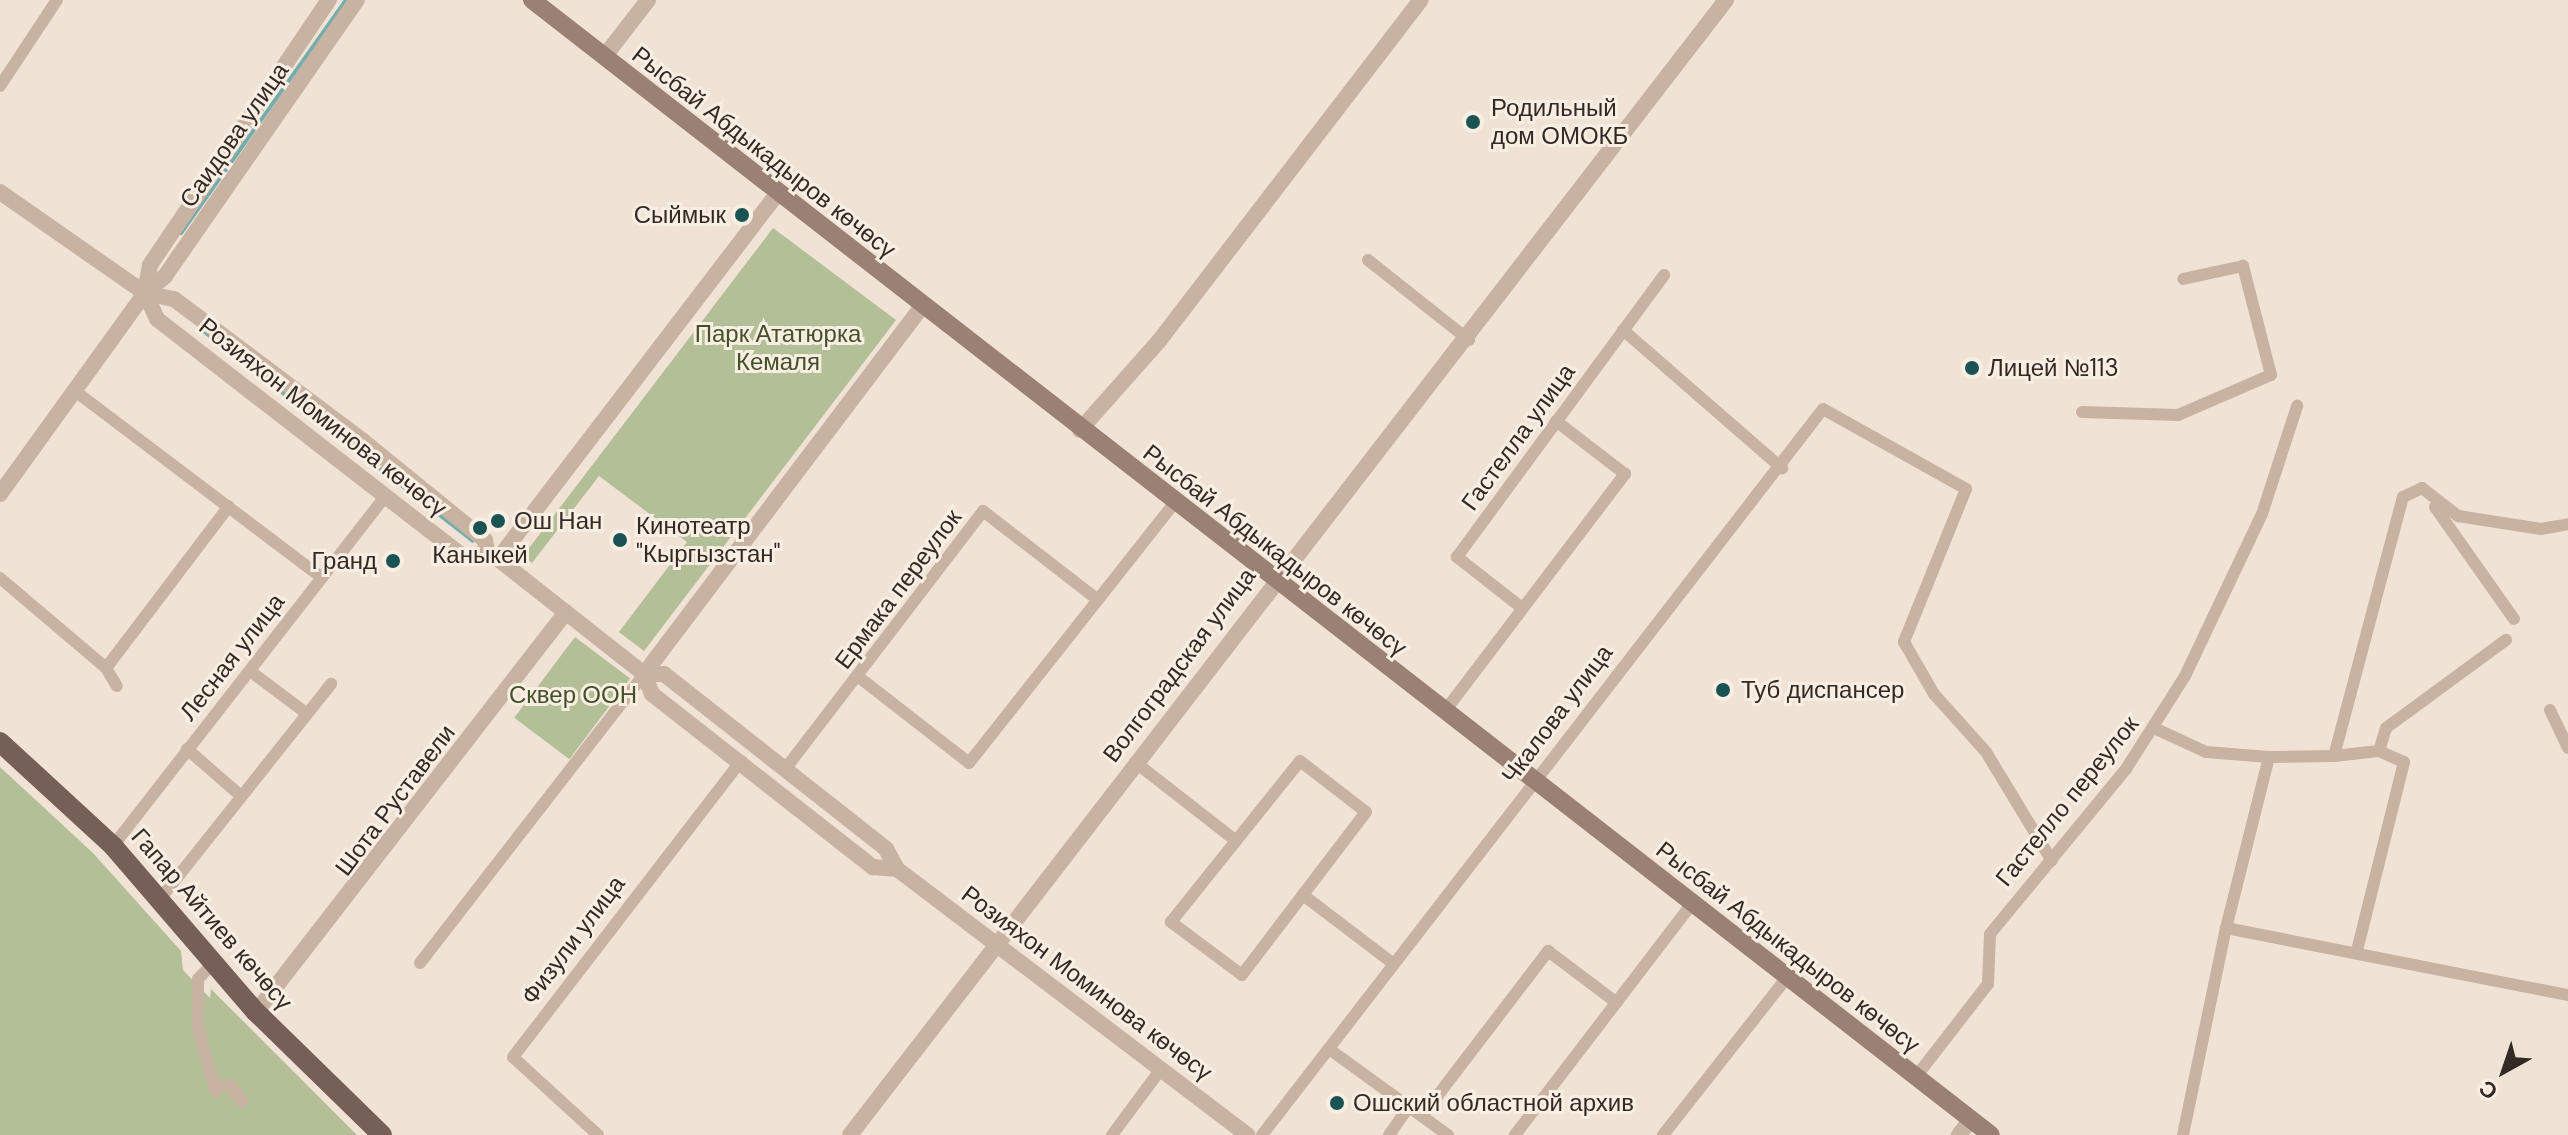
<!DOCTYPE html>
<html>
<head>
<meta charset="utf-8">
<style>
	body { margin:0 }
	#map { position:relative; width:2568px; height:1135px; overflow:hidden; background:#f0e3d6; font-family:"DM Sans",sans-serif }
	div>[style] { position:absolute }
	.green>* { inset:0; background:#b3bf97; transform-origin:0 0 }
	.stream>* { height:4px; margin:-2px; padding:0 2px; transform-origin:2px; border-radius:2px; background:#75adad }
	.minor>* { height:12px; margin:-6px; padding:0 6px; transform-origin:6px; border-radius:6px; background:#c8b3a3 }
	.tertiary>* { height:16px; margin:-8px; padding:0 8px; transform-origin:8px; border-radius:8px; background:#c8b3a3 }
	.secondary>* { height:18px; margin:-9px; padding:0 9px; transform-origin:9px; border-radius:9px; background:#9b8174 }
	.primary>* { height:20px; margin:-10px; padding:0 10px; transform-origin:10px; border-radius:10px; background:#755f56 }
	.dots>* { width:22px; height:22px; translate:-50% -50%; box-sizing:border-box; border:4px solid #f9eee2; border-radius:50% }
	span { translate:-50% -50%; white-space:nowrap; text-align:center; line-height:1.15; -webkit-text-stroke:6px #f9eee2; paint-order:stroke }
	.poi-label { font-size:24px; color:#332925 }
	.left { translate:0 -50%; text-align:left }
	.right { translate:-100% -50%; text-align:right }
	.street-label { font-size:24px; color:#332925 }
	.park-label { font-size:24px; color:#445129 }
	.north { position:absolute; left:2464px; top:1031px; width:80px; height:80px; -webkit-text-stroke:6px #f9eee2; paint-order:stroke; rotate:220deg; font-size:22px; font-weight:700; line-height:32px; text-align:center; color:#332925 }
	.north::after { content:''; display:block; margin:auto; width:28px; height:36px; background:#332925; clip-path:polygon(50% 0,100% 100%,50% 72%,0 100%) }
</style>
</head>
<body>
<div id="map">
	<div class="green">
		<i style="clip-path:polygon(773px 228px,896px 320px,644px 651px,619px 632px,687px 542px,599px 476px,532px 563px,523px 556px)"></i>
		<i style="left:575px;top:637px;width:69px;height:101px;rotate:37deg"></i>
		<i style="clip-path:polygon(0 767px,93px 853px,181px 951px,183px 970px,210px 998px,211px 989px,357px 1135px,0 1135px)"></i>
	</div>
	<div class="stream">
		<i style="left:181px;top:233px;width:286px;rotate:-54.7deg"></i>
		<i style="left:202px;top:330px;width:343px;rotate:37.9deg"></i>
	</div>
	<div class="minor">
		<i style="left:0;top:86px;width:103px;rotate:-56.5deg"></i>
		<i style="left:1368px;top:260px;width:129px;rotate:38.4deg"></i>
		<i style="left:1623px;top:330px;width:211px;rotate:41deg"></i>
		<i style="left:75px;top:391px;width:308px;rotate:37.1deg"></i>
		<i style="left:2082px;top:412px;width:96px;rotate:1.8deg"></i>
		<i style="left:2178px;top:415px;width:101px;rotate:-23.3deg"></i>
		<i style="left:2271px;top:375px;width:113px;rotate:-104.4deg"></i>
		<i style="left:2243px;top:266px;width:61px;rotate:167.8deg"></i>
		<i style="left:2435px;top:507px;width:137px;rotate:54.8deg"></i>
		<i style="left:0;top:578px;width:139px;rotate:40.3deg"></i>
		<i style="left:106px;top:668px;width:21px;rotate:59deg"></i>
		<i style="left:1522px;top:608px;width:83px;rotate:-141.9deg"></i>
		<i style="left:1457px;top:557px;width:350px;rotate:-53.7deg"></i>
		<i style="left:106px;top:668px;width:203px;rotate:-52.8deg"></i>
		<i style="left:250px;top:671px;width:70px;rotate:36.9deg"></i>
		<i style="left:860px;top:678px;width:138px;rotate:37.9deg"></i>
		<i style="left:969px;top:763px;width:333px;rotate:-51.7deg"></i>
		<i style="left:2550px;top:710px;width:42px;rotate:64.7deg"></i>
		<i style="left:1445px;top:711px;width:298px;rotate:-52.8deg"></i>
		<i style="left:1625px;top:474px;width:87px;rotate:-142.5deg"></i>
		<i style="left:2154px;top:728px;width:57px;rotate:24.8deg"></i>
		<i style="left:2206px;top:752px;width:63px;rotate:4.5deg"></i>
		<i style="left:2269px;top:757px;width:176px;rotate:104.1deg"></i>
		<i style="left:2226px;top:928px;width:349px;rotate:11.1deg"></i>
		<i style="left:187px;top:749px;width:72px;rotate:41deg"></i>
		<i style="left:2379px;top:751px;width:24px;rotate:-73deg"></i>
		<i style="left:2386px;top:728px;width:149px;rotate:-36.3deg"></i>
		<i style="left:2334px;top:756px;width:45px;rotate:-6.3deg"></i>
		<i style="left:2379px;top:751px;width:27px;rotate:24deg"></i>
		<i style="left:2404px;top:762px;width:195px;rotate:104deg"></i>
		<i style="left:2269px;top:757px;width:65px;rotate:-0.9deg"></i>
		<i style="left:2334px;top:756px;width:268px;rotate:-75.1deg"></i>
		<i style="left:2403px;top:497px;width:21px;rotate:-25deg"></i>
		<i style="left:2422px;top:488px;width:46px;rotate:37.9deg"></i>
		<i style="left:2458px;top:516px;width:84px;rotate:8.9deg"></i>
		<i style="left:2541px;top:529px;width:27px;rotate:-10deg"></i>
		<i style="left:1300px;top:761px;width:83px;rotate:37.7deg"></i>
		<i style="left:1366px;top:812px;width:205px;rotate:127.3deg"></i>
		<i style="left:1242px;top:975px;width:89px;rotate:-143.3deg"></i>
		<i style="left:1171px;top:922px;width:206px;rotate:-51.3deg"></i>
		<i style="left:1135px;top:762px;width:128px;rotate:38deg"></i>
		<i style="left:786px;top:768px;width:324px;rotate:-52.5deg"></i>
		<i style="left:983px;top:511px;width:145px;rotate:37.7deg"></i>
		<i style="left:113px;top:846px;width:445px;rotate:-52.1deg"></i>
		<i style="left:1303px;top:895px;width:114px;rotate:37.2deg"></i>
		<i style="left:160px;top:899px;width:275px;rotate:-51.5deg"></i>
		<i style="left:213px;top:963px;width:22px;rotate:133deg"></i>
		<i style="left:198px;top:979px;width:49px;rotate:90deg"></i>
		<i style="left:198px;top:1028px;width:66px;rotate:74.3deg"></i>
		<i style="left:420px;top:963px;width:366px;rotate:-52.2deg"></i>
		<i style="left:1329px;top:1049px;width:147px;rotate:35.9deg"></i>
		<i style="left:1915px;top:1078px;width:119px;rotate:-52.2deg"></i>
		<i style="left:1988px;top:984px;width:50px;rotate:-87.7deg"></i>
		<i style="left:1990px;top:934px;width:214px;rotate:-50.5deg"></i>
		<i style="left:2126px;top:769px;width:110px;rotate:-57.6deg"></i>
		<i style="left:2185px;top:676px;width:179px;rotate:-64.6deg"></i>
		<i style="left:2262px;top:514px;width:114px;rotate:-72deg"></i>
		<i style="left:216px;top:1085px;width:15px;rotate:4deg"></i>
		<i style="left:231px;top:1086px;width:19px;rotate:54deg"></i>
		<i style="left:1422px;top:1116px;width:208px;rotate:-52.6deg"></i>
		<i style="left:1548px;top:951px;width:86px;rotate:37deg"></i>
		<i style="left:598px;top:1135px;width:115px;rotate:-137.5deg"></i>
		<i style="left:513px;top:1057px;width:374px;rotate:-52.4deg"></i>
		<i style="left:1112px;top:1135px;width:82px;rotate:-53.4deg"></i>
		<i style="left:1262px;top:1135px;width:917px;rotate:-52.31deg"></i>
		<i style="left:1823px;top:409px;width:164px;rotate:29.2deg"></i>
		<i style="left:1966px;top:489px;width:165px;rotate:112.1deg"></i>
		<i style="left:1904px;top:642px;width:60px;rotate:60deg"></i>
		<i style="left:1934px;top:694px;width:78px;rotate:48.1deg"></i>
		<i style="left:1986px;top:752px;width:127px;rotate:58.8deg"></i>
		<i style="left:1389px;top:1135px;width:32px;rotate:-55deg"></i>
		<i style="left:1515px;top:1135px;width:293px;rotate:-52.6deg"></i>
		<i style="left:1663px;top:1135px;width:202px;rotate:-51.8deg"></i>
		<i style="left:2183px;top:1135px;width:211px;rotate:-78.3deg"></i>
	</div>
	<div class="tertiary">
		<i style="left:604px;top:57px;width:72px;rotate:-52.3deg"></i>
		<i style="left:0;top:192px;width:177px;rotate:34.9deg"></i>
		<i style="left:145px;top:293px;width:30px;rotate:12deg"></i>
		<i style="left:174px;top:299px;width:236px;rotate:36.9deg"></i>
		<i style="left:363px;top:441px;width:157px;rotate:39.1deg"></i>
		<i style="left:485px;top:540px;width:12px;rotate:81deg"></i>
		<i style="left:145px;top:293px;width:29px;rotate:65deg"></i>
		<i style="left:157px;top:319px;width:390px;rotate:37.8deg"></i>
		<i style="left:465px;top:558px;width:23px;rotate:-15deg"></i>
		<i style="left:487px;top:552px;width:13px;rotate:32deg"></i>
		<i style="left:498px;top:559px;width:186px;rotate:38.2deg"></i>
		<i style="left:644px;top:674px;width:22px;rotate:68deg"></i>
		<i style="left:652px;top:694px;width:281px;rotate:38.1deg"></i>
		<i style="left:873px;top:867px;width:24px;rotate:5deg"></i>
		<i style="left:145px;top:293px;width:28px;rotate:-80deg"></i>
		<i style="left:150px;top:265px;width:320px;rotate:-56deg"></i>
		<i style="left:1080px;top:430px;width:119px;rotate:-48.4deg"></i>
		<i style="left:1159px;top:341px;width:430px;rotate:-52.5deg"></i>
		<i style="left:0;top:494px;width:248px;rotate:-54.2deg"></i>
		<i style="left:145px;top:293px;width:26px;rotate:-40deg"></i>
		<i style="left:165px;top:276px;width:336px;rotate:-55.2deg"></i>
		<i style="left:498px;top:559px;width:461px;rotate:-52.6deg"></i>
		<i style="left:644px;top:674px;width:20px"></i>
		<i style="left:664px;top:674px;width:283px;rotate:38.2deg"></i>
		<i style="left:886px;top:849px;width:23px;rotate:61deg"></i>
		<i style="left:897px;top:869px;width:440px;rotate:37.2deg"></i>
		<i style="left:644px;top:674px;width:460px;rotate:-52.9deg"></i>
		<i style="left:256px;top:1012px;width:506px;rotate:-52.22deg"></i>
		<i style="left:850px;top:1135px;width:1434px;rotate:-52.34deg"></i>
		<i style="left:1959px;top:1135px;width:20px;rotate:-53deg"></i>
	</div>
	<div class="secondary">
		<i style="left:532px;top:0;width:1848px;rotate:37.88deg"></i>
	</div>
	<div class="primary">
		<i style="left:0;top:742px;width:154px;rotate:42.6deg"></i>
		<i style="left:113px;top:846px;width:219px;rotate:49.3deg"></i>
		<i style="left:256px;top:1012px;width:176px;rotate:44.3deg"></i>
	</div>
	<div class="dots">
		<i style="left:1473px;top:122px;background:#1b5254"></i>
		<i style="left:742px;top:215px;background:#1b5254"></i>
		<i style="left:1972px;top:368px;background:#1b5254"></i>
		<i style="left:498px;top:521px;background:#1b5254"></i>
		<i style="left:480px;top:528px;background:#1b5254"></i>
		<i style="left:620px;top:540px;background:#1b5254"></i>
		<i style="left:393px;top:561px;background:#1b5254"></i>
		<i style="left:1723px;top:690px;background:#1b5254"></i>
		<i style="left:1337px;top:1103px;background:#1b5254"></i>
	</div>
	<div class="poi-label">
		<span class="left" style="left:1491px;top:122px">Родильный<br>дом ОМОКБ</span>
		<span class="right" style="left:726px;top:215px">Сыймык</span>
		<span class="left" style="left:1988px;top:368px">Лицей №113</span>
		<span class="left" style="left:514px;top:521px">Ош Нан</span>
		<span class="left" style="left:636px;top:540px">Кинотеатр<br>"Кыргызстан"</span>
		<span style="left:480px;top:555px">Каныкей</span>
		<span class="right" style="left:377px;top:561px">Гранд</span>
		<span class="left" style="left:1741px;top:690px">Туб диспансер</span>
		<span class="left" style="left:1353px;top:1103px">Ошский областной архив</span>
	</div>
	<div class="street-label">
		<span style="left:234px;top:135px;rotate:-55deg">Саидова улица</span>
		<span style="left:764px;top:152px;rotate:38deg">Рысбай Абдыкадыров көчөсү</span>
		<span style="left:323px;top:417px;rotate:38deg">Розияхон Моминова көчөсү</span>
		<span style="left:1518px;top:437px;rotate:-54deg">Гастелла улица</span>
		<span style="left:1275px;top:550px;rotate:38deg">Рысбай Абдыкадыров көчөсү</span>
		<span style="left:898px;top:589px;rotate:-53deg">Ермака переулок</span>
		<span style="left:232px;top:657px;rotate:-52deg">Лесная улица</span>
		<span style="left:1179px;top:665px;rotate:-53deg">Волгоградская улица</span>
		<span style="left:1557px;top:714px;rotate:-53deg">Чкалова улица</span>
		<span style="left:395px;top:800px;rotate:-53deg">Шота Руставели</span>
		<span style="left:2067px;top:801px;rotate:-51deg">Гастелло переулок</span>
		<span style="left:212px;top:919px;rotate:49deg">Гапар Айтиев көчөсү</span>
		<span style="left:573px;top:940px;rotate:-53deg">Физули улица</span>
		<span style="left:1788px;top:947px;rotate:38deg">Рысбай Абдыкадыров көчөсү</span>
		<span style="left:1087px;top:983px;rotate:37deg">Розияхон Моминова көчөсү</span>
	</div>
	<div class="park-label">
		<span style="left:778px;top:348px">Парк Ататюрка<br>Кемаля</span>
		<span style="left:573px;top:695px">Сквер ООН</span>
	</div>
	<div class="north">С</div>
</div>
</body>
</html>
